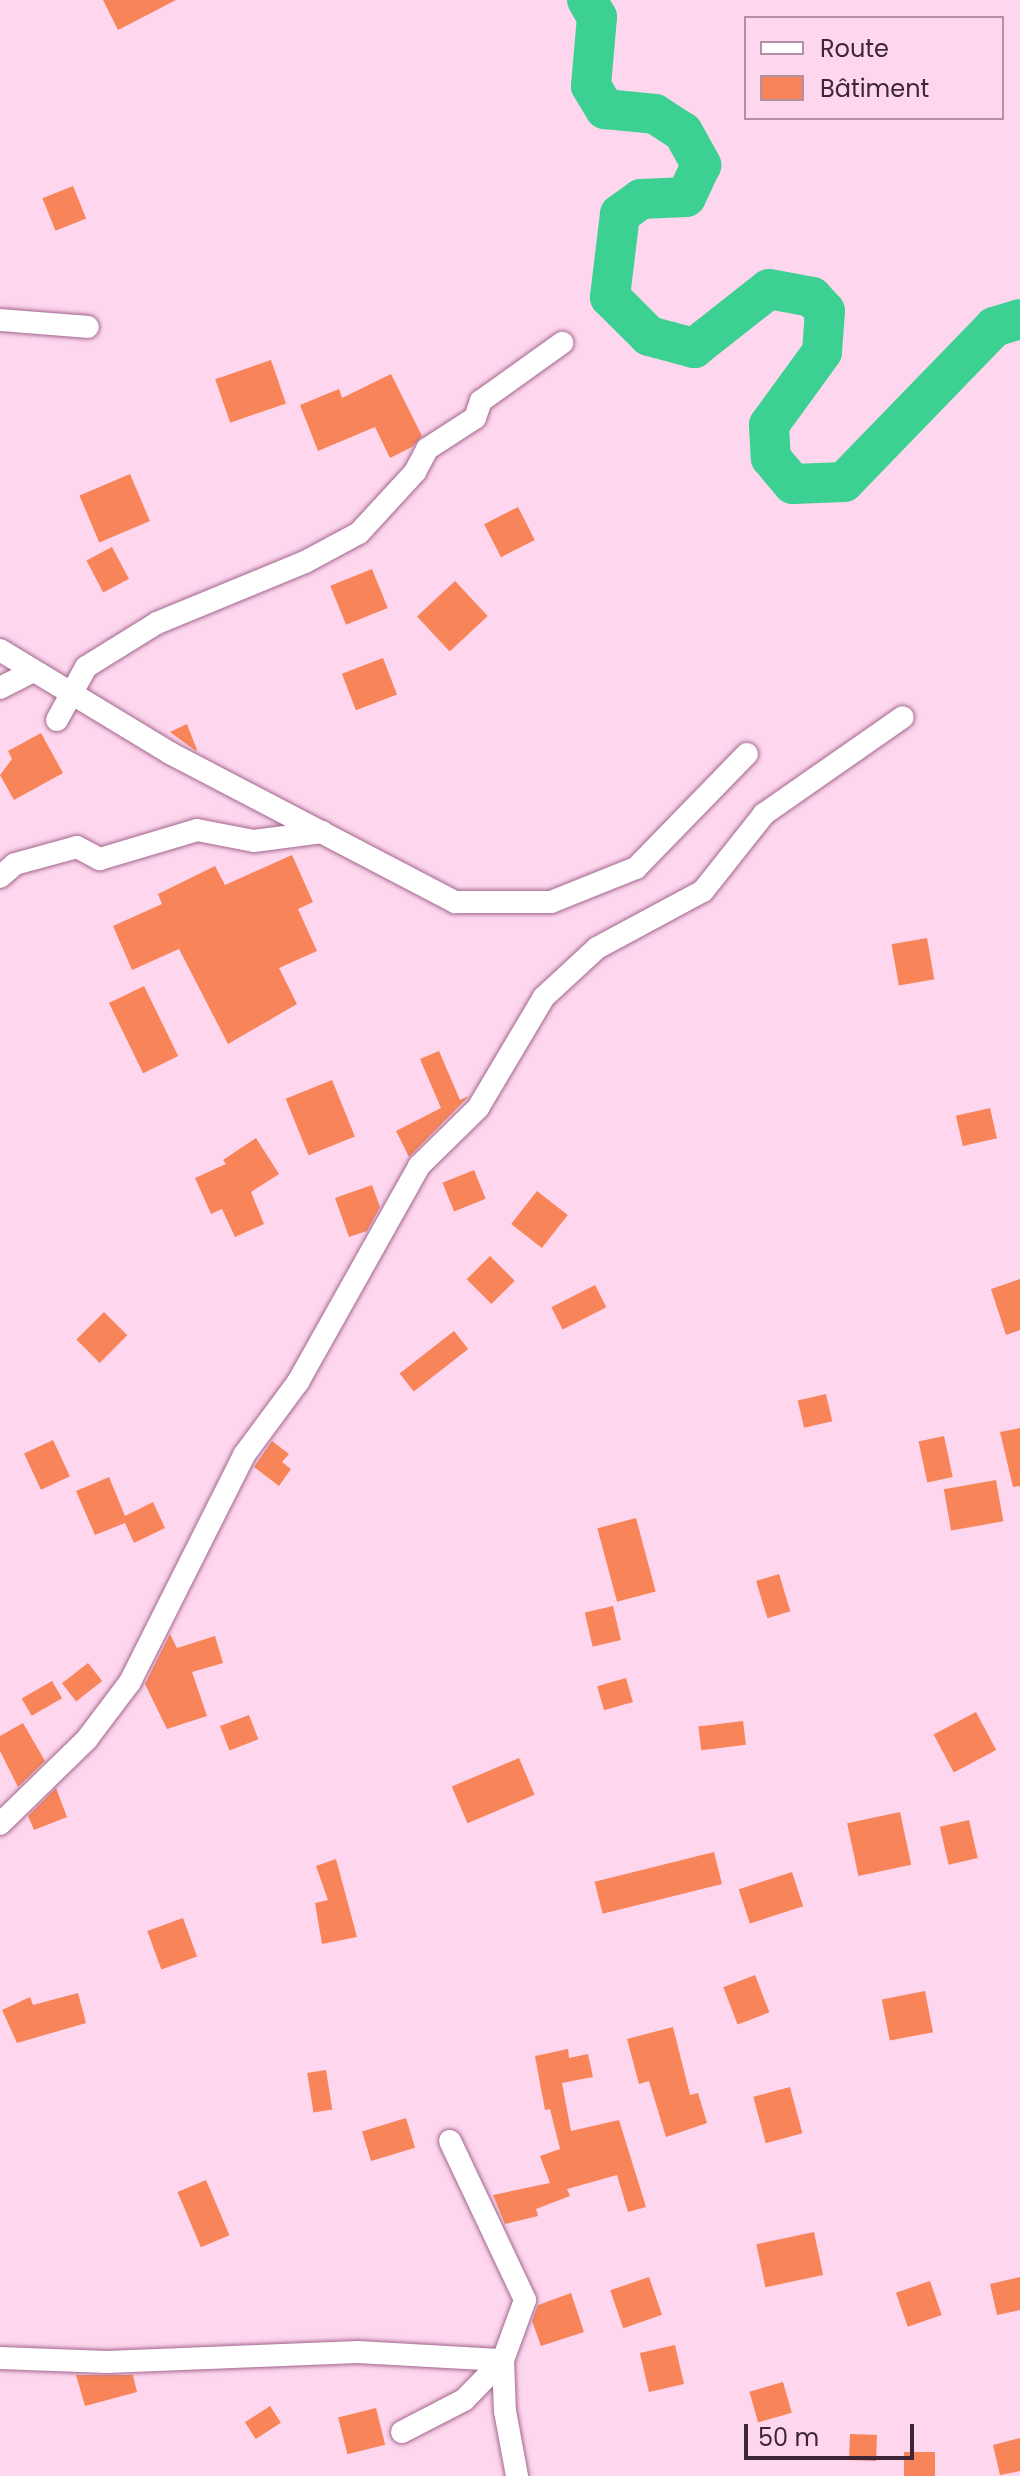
<!DOCTYPE html>
<html>
<head>
<meta charset="utf-8">
<style>
	body { margin:0 }
	#map { position:relative; width:1020px; height:2476px; overflow:hidden; background:#fed6ee; font-family:Poppins,sans-serif }
	div>[style] { position:absolute }
	.river>* { height:40px; margin:-20px; padding:0 20px; transform-origin:20px; border-radius:20px; background:#3dd093 }
	.building>* { inset:0; background:#f78559; transform-origin:0 0 }
	.roads { filter:drop-shadow(0 0 2px #a2668d) drop-shadow(0 0 2px #a2668d) }
	.street>* { height:22px; margin:-11px; padding:0 11px; transform-origin:11px; border-radius:11px; background:#fff }
	span { translate:-50% -50%; white-space:nowrap; text-align:center; line-height:1.15; -webkit-text-stroke:7px #fed6ee; paint-order:stroke }
	.legend { position:absolute; left:744px; top:16px; width:260px; height:104px; box-sizing:border-box; background:#fed6ee; border:2px solid #b290a4; margin:0; padding:10px 14px; list-style:none; font-size:24px; color:#3f2636 }
	.legend li { display:flex; align-items:center; gap:16px; height:40px }
	.legend b { width:40px; border:2px solid #b290a4 }
	.scale { position:absolute; left:744px; top:2424px; width:170px; height:36px; box-sizing:border-box; border:4px solid #3f2636; border-top:0; padding-left:10px; font-size:24px; line-height:28px; white-space:nowrap; color:#3f2636; -webkit-text-stroke:6px #fed6ee; paint-order:stroke }
</style>
</head>
<body>
<div id="map">
	<div class="river">
		<i style="left:587px;top:0;width:20px;rotate:60deg"></i>
		<i style="left:597px;top:17px;width:69px;rotate:95deg"></i>
		<i style="left:591px;top:86px;width:27px;rotate:59deg"></i>
		<i style="left:605px;top:109px;width:50px;rotate:5.7deg"></i>
		<i style="left:655px;top:114px;width:33px;rotate:33deg"></i>
		<i style="left:683px;top:132px;width:38px;rotate:61deg"></i>
		<i style="left:701px;top:165px;width:35px;rotate:115deg"></i>
		<i style="left:686px;top:197px;width:45px;rotate:177.5deg"></i>
		<i style="left:641px;top:199px;width:26px;rotate:144deg"></i>
		<i style="left:620px;top:214px;width:84px;rotate:96.9deg"></i>
		<i style="left:610px;top:297px;width:55px;rotate:45deg"></i>
		<i style="left:649px;top:336px;width:47px;rotate:14.9deg"></i>
		<i style="left:694px;top:348px;width:95px;rotate:-38.2deg"></i>
		<i style="left:769px;top:289px;width:44px;rotate:10.5deg"></i>
		<i style="left:812px;top:297px;width:19px;rotate:47deg"></i>
		<i style="left:825px;top:311px;width:41px;rotate:94.2deg"></i>
		<i style="left:822px;top:352px;width:90px;rotate:126deg"></i>
		<i style="left:769px;top:425px;width:33px;rotate:87deg"></i>
		<i style="left:771px;top:458px;width:34px;rotate:50deg"></i>
		<i style="left:793px;top:484px;width:51px;rotate:-2.2deg"></i>
		<i style="left:844px;top:482px;width:216px;rotate:-45.9deg"></i>
		<i style="left:994px;top:327px;width:27px;rotate:-17deg"></i>
	</div>
	<div class="building">
		<i style="clip-path:polygon(103px 0,176px 0,118px 30px)"></i>
		<i style="left:73px;top:186px;width:35px;height:33px;rotate:68deg"></i>
		<i style="left:271px;top:360px;width:46px;height:59px;rotate:71deg"></i>
		<i style="clip-path:polygon(391px 374px,422px 436px,412px 447px,390px 458px,375px 427px,318px 451px,300px 405px,339px 389px,342px 398px)"></i>
		<i style="left:130px;top:474px;width:51px;height:55px;rotate:67deg"></i>
		<i style="left:518px;top:507px;width:37px;height:38px;rotate:63deg"></i>
		<i style="left:112px;top:547px;width:36px;height:29px;rotate:62deg"></i>
		<i style="left:372px;top:569px;width:42px;height:45px;rotate:68deg"></i>
		<i style="left:455px;top:581px;width:48px;height:52px;rotate:47deg"></i>
		<i style="left:383px;top:658px;width:39px;height:44px;rotate:69deg"></i>
		<i style="clip-path:polygon(187px 724px,197px 750px,196px 751px,170px 732px)"></i>
		<i style="clip-path:polygon(41px 733px,63px 773px,14px 800px,0 775px,12px 759px,8px 751px)"></i>
		<i style="clip-path:polygon(292px 855px,313px 902px,298px 909px,317px 951px,279px 968px,297px 1004px,228px 1044px,179px 949px,132px 970px,113px 926px,162px 904px,158px 894px,215px 866px,225px 885px)"></i>
		<i style="left:927px;top:938px;width:42px;height:36px;rotate:80deg"></i>
		<i style="left:144px;top:986px;width:78px;height:39px;rotate:64deg"></i>
		<i style="clip-path:polygon(439px 1051px,460px 1100px,469px 1096px,409px 1157px,396px 1131px,441px 1108px,420px 1059px)"></i>
		<i style="left:332px;top:1080px;width:61px;height:50px;rotate:68deg"></i>
		<i style="left:990px;top:1108px;width:31px;height:35px;rotate:77deg"></i>
		<i style="clip-path:polygon(256px 1138px,279px 1174px,251px 1192px,264px 1224px,235px 1237px,222px 1209px,211px 1214px,195px 1178px,226px 1164px,223px 1160px)"></i>
		<i style="left:474px;top:1170px;width:31px;height:34px;rotate:68deg"></i>
		<i style="clip-path:polygon(372px 1185px,380px 1207px,367px 1231px,349px 1237px,335px 1198px)"></i>
		<i style="left:537px;top:1191px;width:39px;height:42px;rotate:38deg"></i>
		<i style="left:490px;top:1256px;width:35px;height:33px;rotate:45deg"></i>
		<i style="clip-path:polygon(1020px 1279px,1020px 1330px,1006px 1335px,991px 1289px)"></i>
		<i style="left:595px;top:1285px;width:25px;height:49px;rotate:63deg"></i>
		<i style="left:104px;top:1312px;width:33px;height:39px;rotate:45deg"></i>
		<i style="left:454px;top:1331px;width:23px;height:69px;rotate:52deg"></i>
		<i style="left:826px;top:1394px;width:28px;height:29px;rotate:77deg"></i>
		<i style="clip-path:polygon(1020px 1428px,1020px 1486px,1013px 1487px,1000px 1432px)"></i>
		<i style="left:944px;top:1436px;width:42px;height:26px;rotate:78deg"></i>
		<i style="left:53px;top:1440px;width:40px;height:32px;rotate:65deg"></i>
		<i style="clip-path:polygon(272px 1441px,289px 1454px,282px 1462px,291px 1469px,279px 1486px,254px 1467px)"></i>
		<i style="clip-path:polygon(109px 1477px,125px 1516px,153px 1502px,165px 1528px,134px 1543px,125px 1523px,95px 1535px,76px 1491px)"></i>
		<i style="left:996px;top:1480px;width:42px;height:53px;rotate:80deg"></i>
		<i style="left:636px;top:1518px;width:76px;height:40px;rotate:75deg"></i>
		<i style="left:779px;top:1574px;width:39px;height:24px;rotate:73deg"></i>
		<i style="left:613px;top:1606px;width:35px;height:29px;rotate:77deg"></i>
		<i style="clip-path:polygon(170px 1634px,177px 1648px,215px 1636px,223px 1663px,192px 1672px,207px 1716px,167px 1729px,145px 1684px)"></i>
		<i style="left:88px;top:1663px;width:23px;height:33px;rotate:52deg"></i>
		<i style="left:626px;top:1678px;width:25px;height:30px;rotate:74deg"></i>
		<i style="left:52px;top:1681px;width:20px;height:35px;rotate:60deg"></i>
		<i style="left:976px;top:1712px;width:43px;height:48px;rotate:62deg"></i>
		<i style="left:249px;top:1715px;width:26px;height:31px;rotate:69deg"></i>
		<i style="left:743px;top:1721px;width:24px;height:45px;rotate:83deg"></i>
		<i style="clip-path:polygon(23px 1723px,45px 1761px,18px 1787px,0 1751px,0 1736px)"></i>
		<i style="left:519px;top:1758px;width:40px;height:73px;rotate:67deg"></i>
		<i style="clip-path:polygon(56px 1788px,67px 1817px,34px 1830px,28px 1816px)"></i>
		<i style="left:900px;top:1812px;width:54px;height:54px;rotate:78deg"></i>
		<i style="left:969px;top:1820px;width:39px;height:30px;rotate:77deg"></i>
		<i style="left:714px;top:1852px;width:33px;height:123px;rotate:76deg"></i>
		<i style="clip-path:polygon(336px 1859px,357px 1937px,322px 1944px,315px 1903px,328px 1900px,316px 1866px)"></i>
		<i style="left:792px;top:1872px;width:36px;height:56px;rotate:72deg"></i>
		<i style="left:183px;top:1918px;width:41px;height:38px;rotate:70deg"></i>
		<i style="left:755px;top:1975px;width:40px;height:34px;rotate:69deg"></i>
		<i style="left:925px;top:1991px;width:42px;height:44px;rotate:79deg"></i>
		<i style="clip-path:polygon(78px 1993px,86px 2023px,17px 2043px,2px 2010px,30px 1997px,33px 2005px)"></i>
		<i style="clip-path:polygon(673px 2027px,690px 2095px,698px 2093px,707px 2123px,666px 2137px,649px 2081px,639px 2084px,627px 2039px)"></i>
		<i style="clip-path:polygon(568px 2049px,569px 2058px,588px 2054px,593px 2077px,562px 2083px,571px 2131px,619px 2120px,646px 2207px,628px 2212px,617px 2175px,567px 2189px,570px 2196px,536px 2209px,538px 2216px,505px 2224px,493px 2195px,550px 2183px,540px 2156px,560px 2149px,550px 2109px,545px 2110px,535px 2056px)"></i>
		<i style="left:326px;top:2070px;width:40px;height:19px;rotate:81deg"></i>
		<i style="left:790px;top:2087px;width:48px;height:38px;rotate:75deg"></i>
		<i style="left:406px;top:2118px;width:31px;height:46px;rotate:73deg"></i>
		<i style="left:206px;top:2180px;width:60px;height:31px;rotate:67deg"></i>
		<i style="left:814px;top:2232px;width:44px;height:59px;rotate:78deg"></i>
		<i style="left:649px;top:2277px;width:40px;height:41px;rotate:71deg"></i>
		<i style="clip-path:polygon(1020px 2277px,1020px 2310px,997px 2315px,990px 2284px)"></i>
		<i style="left:930px;top:2281px;width:36px;height:36px;rotate:71deg"></i>
		<i style="clip-path:polygon(571px 2293px,584px 2332px,541px 2346px,532px 2321px,538px 2305px)"></i>
		<i style="left:675px;top:2345px;width:40px;height:36px;rotate:77deg"></i>
		<i style="clip-path:polygon(76px 2375px,133px 2375px,137px 2392px,85px 2406px)"></i>
		<i style="left:783px;top:2382px;width:32px;height:35px;rotate:74deg"></i>
		<i style="left:270px;top:2406px;width:20px;height:30px;rotate:57deg"></i>
		<i style="left:376px;top:2408px;width:38px;height:39px;rotate:76deg"></i>
		<i style="left:850px;top:2434px;width:27px;height:26px;rotate:2deg"></i>
		<i style="clip-path:polygon(1020px 2438px,1020px 2471px,1000px 2475px,993px 2445px)"></i>
		<i style="left:904px;top:2452px;width:31px;height:24px"></i>
	</div>
	<div class="roads">
		<div class="street">
			<i style="left:0;top:320px;width:88px;rotate:4.5deg"></i>
			<i style="left:0;top:650px;width:199px;rotate:31.2deg"></i>
			<i style="left:170px;top:753px;width:322px;rotate:27.6deg"></i>
			<i style="left:455px;top:902px;width:96px"></i>
			<i style="left:551px;top:902px;width:92px;rotate:-21.8deg"></i>
			<i style="left:636px;top:868px;width:159px;rotate:-45.8deg"></i>
			<i style="left:0;top:688px;width:37px;rotate:-27deg"></i>
			<i style="left:57px;top:720px;width:60px;rotate:-61.3deg"></i>
			<i style="left:86px;top:667px;width:84px;rotate:-31.8deg"></i>
			<i style="left:157px;top:623px;width:160px;rotate:-22.4deg"></i>
			<i style="left:305px;top:562px;width:61px;rotate:-28.2deg"></i>
			<i style="left:359px;top:533px;width:83px;rotate:-47.4deg"></i>
			<i style="left:415px;top:472px;width:26px;rotate:-62deg"></i>
			<i style="left:427px;top:449px;width:57px;rotate:-32.9deg"></i>
			<i style="left:475px;top:418px;width:18px;rotate:-71deg"></i>
			<i style="left:481px;top:401px;width:100px;rotate:-35.6deg"></i>
			<i style="left:0;top:877px;width:20px;rotate:-41deg"></i>
			<i style="left:15px;top:864px;width:64px;rotate:-15.3deg"></i>
			<i style="left:77px;top:847px;width:26px;rotate:28deg"></i>
			<i style="left:100px;top:859px;width:101px;rotate:-16.6deg"></i>
			<i style="left:197px;top:830px;width:58px;rotate:10.9deg"></i>
			<i style="left:254px;top:841px;width:69px;rotate:-7.5deg"></i>
			<i style="left:0;top:1824px;width:122px;rotate:-44.3deg"></i>
			<i style="left:87px;top:1739px;width:71px;rotate:-53deg"></i>
			<i style="left:130px;top:1682px;width:254px;rotate:-63.3deg"></i>
			<i style="left:244px;top:1455px;width:91px;rotate:-53.5deg"></i>
			<i style="left:298px;top:1382px;width:248px;rotate:-60.7deg"></i>
			<i style="left:419px;top:1166px;width:83px;rotate:-44.5deg"></i>
			<i style="left:478px;top:1108px;width:129px;rotate:-59.3deg"></i>
			<i style="left:544px;top:997px;width:72px;rotate:-42.8deg"></i>
			<i style="left:597px;top:948px;width:120px;rotate:-28.3deg"></i>
			<i style="left:703px;top:891px;width:98px;rotate:-51.6deg"></i>
			<i style="left:764px;top:814px;width:169px;rotate:-34.9deg"></i>
			<i style="left:450px;top:2141px;width:176px;rotate:64.7deg"></i>
			<i style="left:525px;top:2300px;width:64px;rotate:110.1deg"></i>
			<i style="left:503px;top:2360px;width:51px;rotate:87.8deg"></i>
			<i style="left:505px;top:2411px;width:66px;rotate:79.5deg"></i>
			<i style="left:0;top:2358px;width:107px;rotate:2.1deg"></i>
			<i style="left:107px;top:2362px;width:251px;rotate:-2.3deg"></i>
			<i style="left:358px;top:2352px;width:145px;rotate:3.2deg"></i>
			<i style="left:402px;top:2432px;width:70px;rotate:-27.3deg"></i>
			<i style="left:464px;top:2400px;width:56px;rotate:-45.7deg"></i>
		</div>
	</div>
	<ul class="legend">
	<li><b style="height:10px;background:#fff"></b>Route</li>
	<li><b style="height:22px;background:#f78559"></b>Bâtiment</li>
	</ul>
	<div class="scale">50 m</div>
</div>
</body>
</html>
